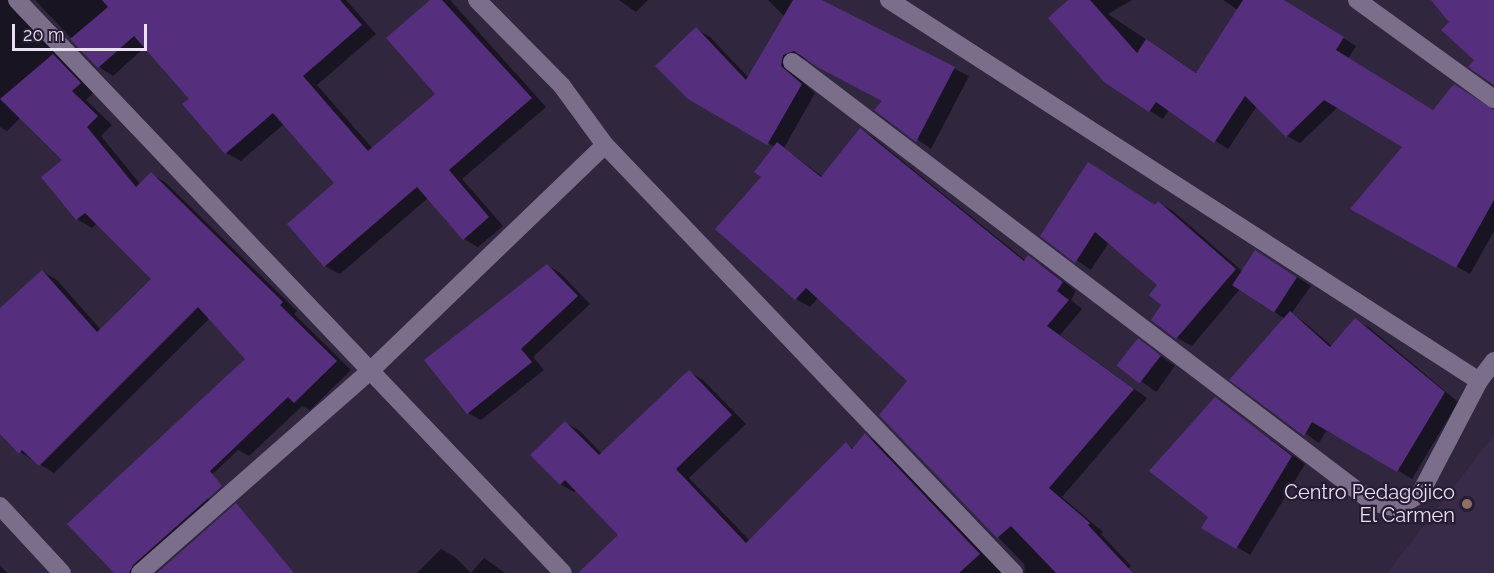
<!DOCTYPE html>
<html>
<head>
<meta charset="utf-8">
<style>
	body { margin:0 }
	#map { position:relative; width:1494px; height:573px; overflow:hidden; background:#30263e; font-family:Raleway,sans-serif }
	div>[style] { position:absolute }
	.built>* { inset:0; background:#382a49 }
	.shadow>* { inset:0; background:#0007; transform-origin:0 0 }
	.building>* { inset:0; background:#552f7e; transform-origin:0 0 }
	.street>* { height:18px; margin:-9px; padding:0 9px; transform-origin:9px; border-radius:9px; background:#7a6e8b }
	.dots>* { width:16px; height:16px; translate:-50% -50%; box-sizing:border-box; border:3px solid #261c34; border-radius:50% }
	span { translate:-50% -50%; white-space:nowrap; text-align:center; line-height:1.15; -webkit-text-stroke:4.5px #261c34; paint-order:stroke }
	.poi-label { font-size:20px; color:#e8e2f3 }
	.right { translate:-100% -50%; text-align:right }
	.scale { position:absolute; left:12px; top:24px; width:135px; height:27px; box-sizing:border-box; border:3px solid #e8e2f3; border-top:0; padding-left:8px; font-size:18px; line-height:21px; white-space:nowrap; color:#e8e2f3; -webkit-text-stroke:4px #261c34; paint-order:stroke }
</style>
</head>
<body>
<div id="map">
	<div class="built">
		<i style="clip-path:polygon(1494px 435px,1494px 573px,1387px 573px)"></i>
	</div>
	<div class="shadow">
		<i style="clip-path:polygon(0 0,26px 0,94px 92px,86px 100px,112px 125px,101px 136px,141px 185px,152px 174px,166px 183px,297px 311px,294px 314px,351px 370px,310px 410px,302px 406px,249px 456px,238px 450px,198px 488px,218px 510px,149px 573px,115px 573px,247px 359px,210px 318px,54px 473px,20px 452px,0 432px,0 310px,43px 272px,57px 280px,101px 330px,153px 279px,97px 223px,92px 228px,77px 219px,64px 161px,21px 117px,7px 131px,0 127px)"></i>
		<i style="clip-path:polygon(35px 0,346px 0,376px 34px,317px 85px,373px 149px,438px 95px,432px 0,450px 0,546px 107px,462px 179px,503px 226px,478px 247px,464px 239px,428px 198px,340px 274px,325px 266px,336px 184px,284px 124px,241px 161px,226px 153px,191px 99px,145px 47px,113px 76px,99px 67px)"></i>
		<i style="clip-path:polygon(619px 0,648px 0,636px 12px)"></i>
		<i style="clip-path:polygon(768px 0,819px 0,969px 76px,931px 149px,876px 110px,883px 101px,810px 60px,803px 59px,797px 64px,796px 76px,815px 93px,784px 148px,823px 177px,861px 130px,874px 138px,1026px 261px,1028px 257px,1042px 265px,1076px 291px,1071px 300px,1082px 309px,1060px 335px,1147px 398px,1062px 497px,1103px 532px,1101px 534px,1131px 566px,1125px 573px,1025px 573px,1024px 564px,881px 415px,909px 381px,819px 297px,810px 307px,796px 299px,717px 229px,763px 177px,775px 147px,689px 98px,696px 29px,710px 37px,749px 78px,785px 17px)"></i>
		<i style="clip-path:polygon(1071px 0,1132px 0,1108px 14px,1198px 74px,1238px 10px,1223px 0,1284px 0,1356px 46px,1348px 59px,1433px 111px,1494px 111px,1494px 231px,1470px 274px,1352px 209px,1404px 146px,1339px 106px,1300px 143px,1287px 136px,1257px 106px,1228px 149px,1169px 110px,1163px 119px,1150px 111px)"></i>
		<i style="clip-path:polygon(1159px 203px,1173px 211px,1242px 271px,1270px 260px,1311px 286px,1291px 314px,1304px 322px,1333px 347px,1355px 320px,1370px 328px,1458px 402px,1412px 479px,1337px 434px,1336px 436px,1326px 431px,1319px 443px,1232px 380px,1285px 319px,1240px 289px,1192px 346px,1177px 338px,1163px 305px,1160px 285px,1109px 242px,1091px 270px,1042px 236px,1156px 207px)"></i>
		<i style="clip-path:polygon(547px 265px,560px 273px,590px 304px,533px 357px,544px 370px,481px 420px,468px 413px)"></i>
		<i style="left:1138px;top:340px;width:45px;height:32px;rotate:35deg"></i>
		<i style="clip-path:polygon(689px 372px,703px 380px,746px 424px,689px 478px,750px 541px,846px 444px,854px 449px,865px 435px,879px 443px,1003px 573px,580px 573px,621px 535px,577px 490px,574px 492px,560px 484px,566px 423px,580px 431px,602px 454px)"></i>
		<i style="clip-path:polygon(1215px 399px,1305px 464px,1250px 555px,1203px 527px,1210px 516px)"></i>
		<i style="clip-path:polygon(441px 549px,455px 557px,471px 573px,484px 558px,505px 573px,417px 573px)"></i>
		<i style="clip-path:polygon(0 565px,7px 573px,0 573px)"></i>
	</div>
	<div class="building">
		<i style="clip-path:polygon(102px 0,340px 0,362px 25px,303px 76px,368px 151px,435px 94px,386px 38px,430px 0,442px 0,532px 98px,449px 170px,489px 217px,463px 240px,417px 187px,324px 267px,287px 224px,334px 183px,273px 113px,225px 154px,182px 104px,189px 99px,134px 36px,98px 68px,70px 39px,108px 7px)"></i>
		<i style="clip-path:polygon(793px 0,822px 0,955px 67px,916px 142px,874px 110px,882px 101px,819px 68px,794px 51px,783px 55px,781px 66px,802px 84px,767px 145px,688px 99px,655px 66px,696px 27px,746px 80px)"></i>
		<i style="clip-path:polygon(1068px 0,1090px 0,1137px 53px,1146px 39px,1196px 73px,1243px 0,1284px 0,1344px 37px,1336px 50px,1433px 110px,1454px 84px,1494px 110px,1494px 200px,1456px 268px,1350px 209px,1402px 147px,1324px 100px,1286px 137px,1245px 96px,1214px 143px,1156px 102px,1149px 112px,1104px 82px,1048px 18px)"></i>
		<i style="clip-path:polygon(1431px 0,1494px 0,1494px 85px,1468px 67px,1474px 60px,1441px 30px,1449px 22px)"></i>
		<i style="clip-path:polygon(53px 54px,81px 83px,72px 91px,98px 116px,87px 127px,136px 187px,151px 172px,283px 302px,280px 305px,337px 361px,294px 403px,288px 397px,210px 471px,222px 486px,133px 565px,129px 573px,114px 573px,67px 524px,245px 359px,198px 307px,39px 466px,22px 450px,19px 454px,0 434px,0 308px,42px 270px,97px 332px,151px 279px,85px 213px,76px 220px,41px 177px,62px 160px,0 99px)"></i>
		<i style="clip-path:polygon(860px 128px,1024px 261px,1028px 255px,1063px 282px,1057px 291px,1069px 300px,1047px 326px,1134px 389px,1049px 488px,1090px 523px,1088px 525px,1133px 573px,1056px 573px,1011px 526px,997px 538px,879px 415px,907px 381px,806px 288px,795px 300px,715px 229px,761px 177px,754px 172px,777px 142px,821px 177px)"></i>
		<i style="clip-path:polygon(1088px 162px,1155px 205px,1158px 201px,1236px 269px,1176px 339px,1151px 320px,1161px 305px,1149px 295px,1157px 285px,1095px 232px,1075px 263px,1040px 236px)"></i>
		<i style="left:1255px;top:250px;width:50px;height:42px;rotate:33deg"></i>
		<i style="clip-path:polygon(547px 264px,578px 296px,521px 349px,532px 362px,467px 414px,424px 360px)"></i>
		<i style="clip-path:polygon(1290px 311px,1330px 347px,1355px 318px,1445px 392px,1397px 472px,1312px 422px,1304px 436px,1229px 380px)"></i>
		<i style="left:1138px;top:338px;width:29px;height:35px;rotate:38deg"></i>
		<i style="clip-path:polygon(689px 370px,732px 415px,676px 469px,746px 543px,846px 442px,852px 449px,865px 433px,980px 554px,959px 573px,578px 573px,618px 535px,565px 480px,560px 485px,530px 455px,565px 421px,599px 455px)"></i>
		<i style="clip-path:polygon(1215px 397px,1292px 456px,1236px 549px,1201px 528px,1208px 517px,1149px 471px)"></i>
		<i style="clip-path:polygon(236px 503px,294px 573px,157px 573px)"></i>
	</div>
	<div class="street">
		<i style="left:17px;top:0;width:791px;rotate:46.38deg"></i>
		<i style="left:477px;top:0;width:121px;rotate:45.3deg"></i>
		<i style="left:562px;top:86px;width:73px;rotate:53.9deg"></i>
		<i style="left:605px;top:145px;width:592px;rotate:46.3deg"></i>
		<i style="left:889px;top:0;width:702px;rotate:32.85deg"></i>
		<i style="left:1357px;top:0;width:169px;rotate:35.9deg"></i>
		<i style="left:792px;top:62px;width:728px;rotate:37.18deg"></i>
		<i style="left:1372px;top:502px;width:25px;rotate:14deg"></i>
		<i style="left:1396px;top:508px;width:28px;rotate:-30deg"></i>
		<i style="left:1420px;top:494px;width:127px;rotate:-62.4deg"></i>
		<i style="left:1479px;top:381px;width:25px;rotate:-53deg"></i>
		<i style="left:0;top:506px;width:91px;rotate:47.2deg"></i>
		<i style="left:140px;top:573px;width:305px;rotate:-41.3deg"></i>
		<i style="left:369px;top:372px;width:327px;rotate:-43.9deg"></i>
	</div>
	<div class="dots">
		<i style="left:1467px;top:504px;background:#8d6e63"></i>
	</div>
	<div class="poi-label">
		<span class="right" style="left:1455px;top:504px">Centro Pedagójico<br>El Carmen</span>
	</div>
	<div class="scale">20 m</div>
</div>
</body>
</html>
